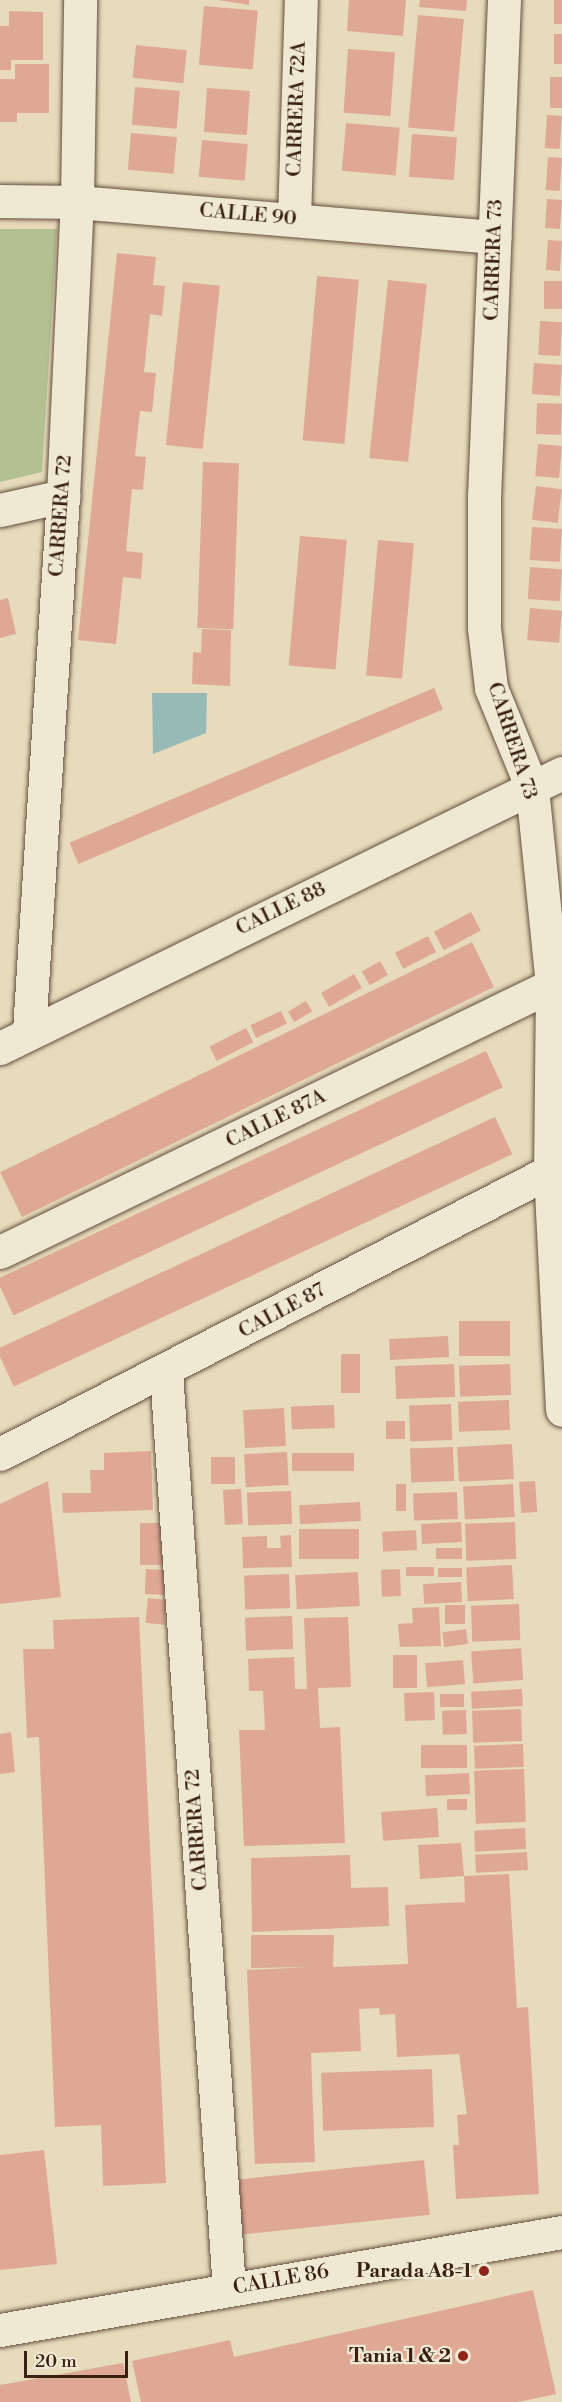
<!DOCTYPE html>
<html>
<head>
<meta charset="utf-8">
<style>
	body { margin:0 }
	#map { position:relative; width:562px; height:2402px; overflow:hidden; background:#e7dbbc; font-family:"Libre Bodoni",serif }
	div>[style] { position:absolute }
	.green>* { inset:0; background:#b3c192 }
	.water>* { inset:0; background:#97bab6 }
	.building>* { inset:0; background:#dea894; transform-origin:0 0 }
	.roads { filter:drop-shadow(0 0 2px #644f3d) drop-shadow(0 0 2px #644f3d) }
	.minor>* { height:33px; margin:-16.5px; padding:0 16.5px; transform-origin:16.5px; border-radius:16.5px; background:#efe8d3 }
	.dots>* { width:16px; height:16px; translate:-50% -50%; box-sizing:border-box; border:3px solid #efe8d3; border-radius:50% }
	span { translate:-50% -50%; white-space:nowrap; text-align:center; line-height:1.15; -webkit-text-stroke:4.5px #efe8d3; paint-order:stroke }
	.street-label { font-size:20px; color:#392013 }
	.poi-label { font-size:20px; color:#392013; font-weight:700 }
	.right { translate:-100% -50%; text-align:right }
	.scale { position:absolute; left:24px; top:2351px; width:104px; height:27px; box-sizing:border-box; border:3px solid #392013; border-top:0; padding-left:8px; font-size:18px; line-height:21px; white-space:nowrap; color:#392013; -webkit-text-stroke:4px #efe8d3; paint-order:stroke }
</style>
</head>
<body>
<div id="map">
	<div class="green">
		<i style="clip-path:polygon(0 229px,57px 229px,42px 472px,0 482px)"></i>
	</div>
	<div class="water">
		<i style="clip-path:polygon(152px 693px,207px 693px,206px 733px,153px 754px)"></i>
	</div>
	<div class="building">
		<i style="clip-path:polygon(218px 0,249px 0,249px 5px)"></i>
		<i style="clip-path:polygon(349px 0,406px 0,403px 36px,347px 31px)"></i>
		<i style="clip-path:polygon(420px 0,467px 0,466px 11px,419px 7px)"></i>
		<i style="left:554px;top:0;width:8px;height:24px"></i>
		<i style="left:204px;top:6px;width:54px;height:59px;rotate:5deg"></i>
		<i style="clip-path:polygon(9px 11px,43px 12px,43px 60px,11px 60px,11px 70px,0 70px,0 26px,9px 26px)"></i>
		<i style="left:418px;top:15px;width:46px;height:113px;rotate:5deg"></i>
		<i style="left:554px;top:34px;width:8px;height:30px"></i>
		<i style="left:136px;top:45px;width:51px;height:33px;rotate:6deg"></i>
		<i style="left:348px;top:49px;width:47px;height:64px;rotate:4deg"></i>
		<i style="clip-path:polygon(15px 64px,49px 64px,49px 113px,17px 113px,17px 122px,0 122px,0 79px,15px 79px)"></i>
		<i style="left:550px;top:77px;width:12px;height:31px"></i>
		<i style="left:135px;top:87px;width:45px;height:38px;rotate:5deg"></i>
		<i style="left:207px;top:88px;width:43px;height:44px;rotate:4deg"></i>
		<i style="left:547px;top:115px;width:15px;height:33px;rotate:4deg"></i>
		<i style="left:346px;top:123px;width:54px;height:48px;rotate:5deg"></i>
		<i style="left:131px;top:133px;width:46px;height:37px;rotate:5deg"></i>
		<i style="left:412px;top:134px;width:45px;height:43px;rotate:4deg"></i>
		<i style="left:202px;top:140px;width:46px;height:37px;rotate:5deg"></i>
		<i style="left:548px;top:157px;width:14px;height:33px;rotate:4deg"></i>
		<i style="left:547px;top:199px;width:15px;height:29px;rotate:4deg"></i>
		<i style="left:548px;top:240px;width:14px;height:30px;rotate:4deg"></i>
		<i style="clip-path:polygon(117px 253px,156px 257px,153px 285px,165px 286px,162px 316px,150px 314px,144px 372px,156px 373px,152px 412px,140px 411px,135px 456px,146px 457px,143px 490px,132px 489px,126px 551px,143px 553px,141px 579px,123px 577px,116px 644px,78px 640px)"></i>
		<i style="left:317px;top:276px;width:42px;height:165px;rotate:5deg"></i>
		<i style="left:388px;top:280px;width:39px;height:179px;rotate:6deg"></i>
		<i style="left:544px;top:281px;width:18px;height:28px"></i>
		<i style="left:183px;top:282px;width:37px;height:164px;rotate:6deg"></i>
		<i style="left:540px;top:321px;width:22px;height:34px;rotate:3deg"></i>
		<i style="left:534px;top:363px;width:28px;height:31px;rotate:4deg"></i>
		<i style="left:537px;top:403px;width:25px;height:31px;rotate:2deg"></i>
		<i style="left:538px;top:444px;width:24px;height:32px;rotate:5deg"></i>
		<i style="left:203px;top:462px;width:36px;height:166px;rotate:2deg"></i>
		<i style="left:536px;top:486px;width:26px;height:34px;rotate:7deg"></i>
		<i style="left:532px;top:527px;width:30px;height:33px;rotate:4deg"></i>
		<i style="left:300px;top:536px;width:47px;height:130px;rotate:5deg"></i>
		<i style="left:378px;top:540px;width:36px;height:136px;rotate:5deg"></i>
		<i style="left:530px;top:567px;width:32px;height:32px;rotate:4deg"></i>
		<i style="clip-path:polygon(8px 598px,16px 634px,0 638px,0 600px)"></i>
		<i style="left:530px;top:608px;width:32px;height:32px;rotate:5deg"></i>
		<i style="clip-path:polygon(202px 629px,231px 630px,230px 686px,192px 684px,193px 652px,201px 653px)"></i>
		<i style="left:434px;top:688px;width:23px;height:396px;rotate:67deg"></i>
		<i style="left:471px;top:912px;width:21px;height:42px;rotate:62deg"></i>
		<i style="left:428px;top:936px;width:18px;height:37px;rotate:63deg"></i>
		<i style="left:472px;top:942px;width:50px;height:525px;rotate:64deg"></i>
		<i style="left:380px;top:961px;width:16px;height:21px;rotate:60deg"></i>
		<i style="left:354px;top:974px;width:16px;height:38px;rotate:60deg"></i>
		<i style="left:306px;top:1001px;width:12px;height:21px;rotate:59deg"></i>
		<i style="left:281px;top:1011px;width:14px;height:34px;rotate:65deg"></i>
		<i style="left:246px;top:1028px;width:16px;height:41px;rotate:63deg"></i>
		<i style="left:486px;top:1051px;width:40px;height:540px;rotate:65deg"></i>
		<i style="left:495px;top:1117px;width:41px;height:550px;rotate:65deg"></i>
		<i style="left:510px;top:1321px;width:35px;height:51px;rotate:90deg"></i>
		<i style="left:448px;top:1336px;width:21px;height:59px;rotate:87deg"></i>
		<i style="left:341px;top:1354px;width:19px;height:39px"></i>
		<i style="left:454px;top:1364px;width:33px;height:59px;rotate:88deg"></i>
		<i style="left:510px;top:1364px;width:31px;height:51px;rotate:88deg"></i>
		<i style="left:509px;top:1400px;width:30px;height:51px;rotate:88deg"></i>
		<i style="left:451px;top:1404px;width:36px;height:42px;rotate:88deg"></i>
		<i style="left:334px;top:1405px;width:23px;height:43px;rotate:88deg"></i>
		<i style="left:284px;top:1408px;width:38px;height:41px;rotate:87deg"></i>
		<i style="left:386px;top:1421px;width:19px;height:18px"></i>
		<i style="left:512px;top:1444px;width:35px;height:55px;rotate:87deg"></i>
		<i style="left:453px;top:1447px;width:34px;height:43px;rotate:88deg"></i>
		<i style="clip-path:polygon(151px 1451px,153px 1510px,63px 1513px,62px 1493px,91px 1493px,90px 1470px,104px 1470px,104px 1453px)"></i>
		<i style="left:287px;top:1452px;width:33px;height:43px;rotate:87deg"></i>
		<i style="left:354px;top:1453px;width:18px;height:62px;rotate:90deg"></i>
		<i style="left:211px;top:1457px;width:24px;height:27px"></i>
		<i style="clip-path:polygon(48px 1481px,61px 1597px,0 1604px,0 1504px)"></i>
		<i style="left:535px;top:1481px;width:31px;height:16px;rotate:86deg"></i>
		<i style="left:396px;top:1484px;width:10px;height:27px"></i>
		<i style="left:513px;top:1484px;width:33px;height:50px;rotate:87deg"></i>
		<i style="left:241px;top:1489px;width:35px;height:18px;rotate:87deg"></i>
		<i style="left:291px;top:1491px;width:33px;height:44px;rotate:88deg"></i>
		<i style="left:457px;top:1492px;width:27px;height:44px;rotate:88deg"></i>
		<i style="left:360px;top:1502px;width:19px;height:61px;rotate:87deg"></i>
		<i style="left:461px;top:1522px;width:20px;height:40px;rotate:87deg"></i>
		<i style="left:515px;top:1522px;width:37px;height:50px;rotate:88deg"></i>
		<i style="left:140px;top:1523px;width:26px;height:42px"></i>
		<i style="left:359px;top:1529px;width:30px;height:60px;rotate:90deg"></i>
		<i style="left:416px;top:1530px;width:20px;height:34px;rotate:87deg"></i>
		<i style="clip-path:polygon(291px 1535px,292px 1567px,243px 1568px,242px 1537px,267px 1536px,267px 1548px,281px 1548px,280px 1536px)"></i>
		<i style="left:462px;top:1548px;width:11px;height:26px;rotate:90deg"></i>
		<i style="left:512px;top:1565px;width:34px;height:46px;rotate:87deg"></i>
		<i style="left:434px;top:1567px;width:9px;height:28px;rotate:90deg"></i>
		<i style="left:462px;top:1568px;width:9px;height:24px;rotate:90deg"></i>
		<i style="left:146px;top:1569px;width:19px;height:25px;rotate:3deg"></i>
		<i style="left:400px;top:1569px;width:27px;height:19px;rotate:88deg"></i>
		<i style="left:358px;top:1572px;width:34px;height:63px;rotate:87deg"></i>
		<i style="left:289px;top:1574px;width:34px;height:45px;rotate:88deg"></i>
		<i style="left:461px;top:1582px;width:20px;height:38px;rotate:87deg"></i>
		<i style="left:148px;top:1598px;width:19px;height:25px;rotate:6deg"></i>
		<i style="left:519px;top:1604px;width:36px;height:48px;rotate:88deg"></i>
		<i style="left:465px;top:1605px;width:19px;height:20px;rotate:90deg"></i>
		<i style="clip-path:polygon(439px 1607px,441px 1646px,400px 1647px,398px 1624px,413px 1623px,412px 1608px)"></i>
		<i style="left:292px;top:1616px;width:33px;height:47px;rotate:88deg"></i>
		<i style="clip-path:polygon(139px 1617px,166px 2183px,103px 2186px,101px 2125px,55px 2127px,39px 1737px,27px 1738px,23px 1649px,54px 1649px,53px 1620px)"></i>
		<i style="clip-path:polygon(348px 1617px,351px 1687px,318px 1688px,320px 1728px,340px 1727px,345px 1843px,244px 1846px,239px 1730px,265px 1730px,263px 1691px,249px 1691px,248px 1659px,294px 1657px,295px 1689px,307px 1689px,304px 1618px)"></i>
		<i style="left:466px;top:1629px;width:15px;height:24px;rotate:82deg"></i>
		<i style="left:521px;top:1648px;width:32px;height:50px;rotate:86deg"></i>
		<i style="left:393px;top:1655px;width:24px;height:33px"></i>
		<i style="left:463px;top:1660px;width:24px;height:38px;rotate:85deg"></i>
		<i style="left:522px;top:1689px;width:17px;height:51px;rotate:87deg"></i>
		<i style="left:434px;top:1692px;width:28px;height:30px;rotate:88deg"></i>
		<i style="left:464px;top:1694px;width:13px;height:24px;rotate:90deg"></i>
		<i style="left:521px;top:1709px;width:32px;height:49px;rotate:88deg"></i>
		<i style="left:466px;top:1710px;width:24px;height:24px;rotate:88deg"></i>
		<i style="clip-path:polygon(11px 1732px,15px 1772px,0 1774px,0 1734px)"></i>
		<i style="left:523px;top:1744px;width:23px;height:49px;rotate:88deg"></i>
		<i style="left:467px;top:1745px;width:23px;height:46px;rotate:90deg"></i>
		<i style="left:524px;top:1769px;width:53px;height:50px;rotate:88deg"></i>
		<i style="left:469px;top:1773px;width:21px;height:44px;rotate:87deg"></i>
		<i style="left:467px;top:1799px;width:11px;height:20px;rotate:90deg"></i>
		<i style="left:437px;top:1808px;width:29px;height:56px;rotate:86deg"></i>
		<i style="left:525px;top:1828px;width:21px;height:51px;rotate:87deg"></i>
		<i style="clip-path:polygon(461px 1843px,464px 1876px,509px 1874px,517px 2008px,528px 2007px,539px 2194px,456px 2199px,453px 2145px,459px 2145px,457px 2115px,467px 2114px,459px 2054px,397px 2057px,395px 2014px,380px 2015px,379px 2008px,359px 2009px,361px 2051px,311px 2053px,315px 2162px,255px 2164px,247px 1970px,311px 1967px,251px 1968px,251px 1935px,334px 1935px,333px 1967px,408px 1964px,405px 1905px,465px 1902px,464px 1876px,420px 1879px,418px 1845px)"></i>
		<i style="left:527px;top:1852px;width:18px;height:52px;rotate:87deg"></i>
		<i style="clip-path:polygon(350px 1855px,351px 1888px,388px 1887px,389px 1926px,252px 1932px,251px 1858px)"></i>
		<i style="left:432px;top:2069px;width:58px;height:111px;rotate:88deg"></i>
		<i style="clip-path:polygon(44px 2150px,57px 2264px,0 2270px,0 2155px)"></i>
		<i style="left:424px;top:2160px;width:55px;height:191px;rotate:84deg"></i>
		<i style="clip-path:polygon(533px 2290px,556px 2394px,518px 2402px,141px 2402px,132px 2361px,230px 2340px,234px 2357px)"></i>
		<i style="clip-path:polygon(123px 2363px,131px 2402px,0 2402px,0 2385px)"></i>
	</div>
	<div class="roads">
		<div class="minor">
			<i style="left:504px;top:0;width:495px;rotate:92.3deg"></i>
			<i style="left:484px;top:495px;width:133px;rotate:90deg"></i>
			<i style="left:484px;top:628px;width:60px;rotate:83.3deg"></i>
			<i style="left:491px;top:688px;width:108px;rotate:67.7deg"></i>
			<i style="left:532px;top:788px;width:198px;rotate:84.2deg"></i>
			<i style="left:552px;top:985px;width:186px;rotate:90.6deg"></i>
			<i style="left:550px;top:1171px;width:239px;rotate:87.1deg"></i>
			<i style="left:0;top:201px;width:77px;rotate:0.7deg"></i>
			<i style="left:77px;top:202px;width:419px;rotate:4.8deg"></i>
			<i style="left:294px;top:219px;width:219px;rotate:-88.2deg"></i>
			<i style="left:0;top:510px;width:65px;rotate:-12.5deg"></i>
			<i style="left:29px;top:1031px;width:536px;rotate:-86.36deg"></i>
			<i style="left:63px;top:496px;width:294px;rotate:-87.3deg"></i>
			<i style="left:77px;top:202px;width:202px;rotate:-89.1deg"></i>
			<i style="left:0;top:1048px;width:626px;rotate:-26.07deg"></i>
			<i style="left:0;top:1252px;width:613px;rotate:-25.81deg"></i>
			<i style="left:166px;top:1372px;width:918px;rotate:86.07deg"></i>
			<i style="left:0;top:1454px;width:632px;rotate:-27.21deg"></i>
			<i style="left:0;top:2330px;width:570px;rotate:-9.89deg"></i>
		</div>
	</div>
	<div class="dots">
		<i style="left:484px;top:2271px;background:#8f2418"></i>
		<i style="left:463px;top:2356px;background:#8f2418"></i>
	</div>
	<div class="street-label">
		<span style="left:297px;top:109px;rotate:-88deg">CARRERA 72A</span>
		<span style="left:248px;top:215px;rotate:5deg">CALLE 90</span>
		<span style="left:494px;top:260px;rotate:-88deg">CARRERA 73</span>
		<span style="left:61px;top:516px;rotate:-86deg">CARRERA 72</span>
		<span style="left:512px;top:741px;rotate:72deg">CARRERA 73</span>
		<span style="left:281px;top:909px;rotate:-26deg">CALLE 88</span>
		<span style="left:276px;top:1119px;rotate:-26deg">CALLE 87A</span>
		<span style="left:282px;top:1311px;rotate:-28deg">CALLE 87</span>
		<span style="left:197px;top:1830px;rotate:-94deg">CARRERA 72</span>
		<span style="left:281px;top:2280px;rotate:-10deg">CALLE 86</span>
	</div>
	<div class="poi-label">
		<span class="right" style="left:472px;top:2271px">Parada A8-1</span>
		<span class="right" style="left:451px;top:2356px">Tania 1 &amp; 2</span>
	</div>
	<div class="scale">20 m</div>
</div>
</body>
</html>
